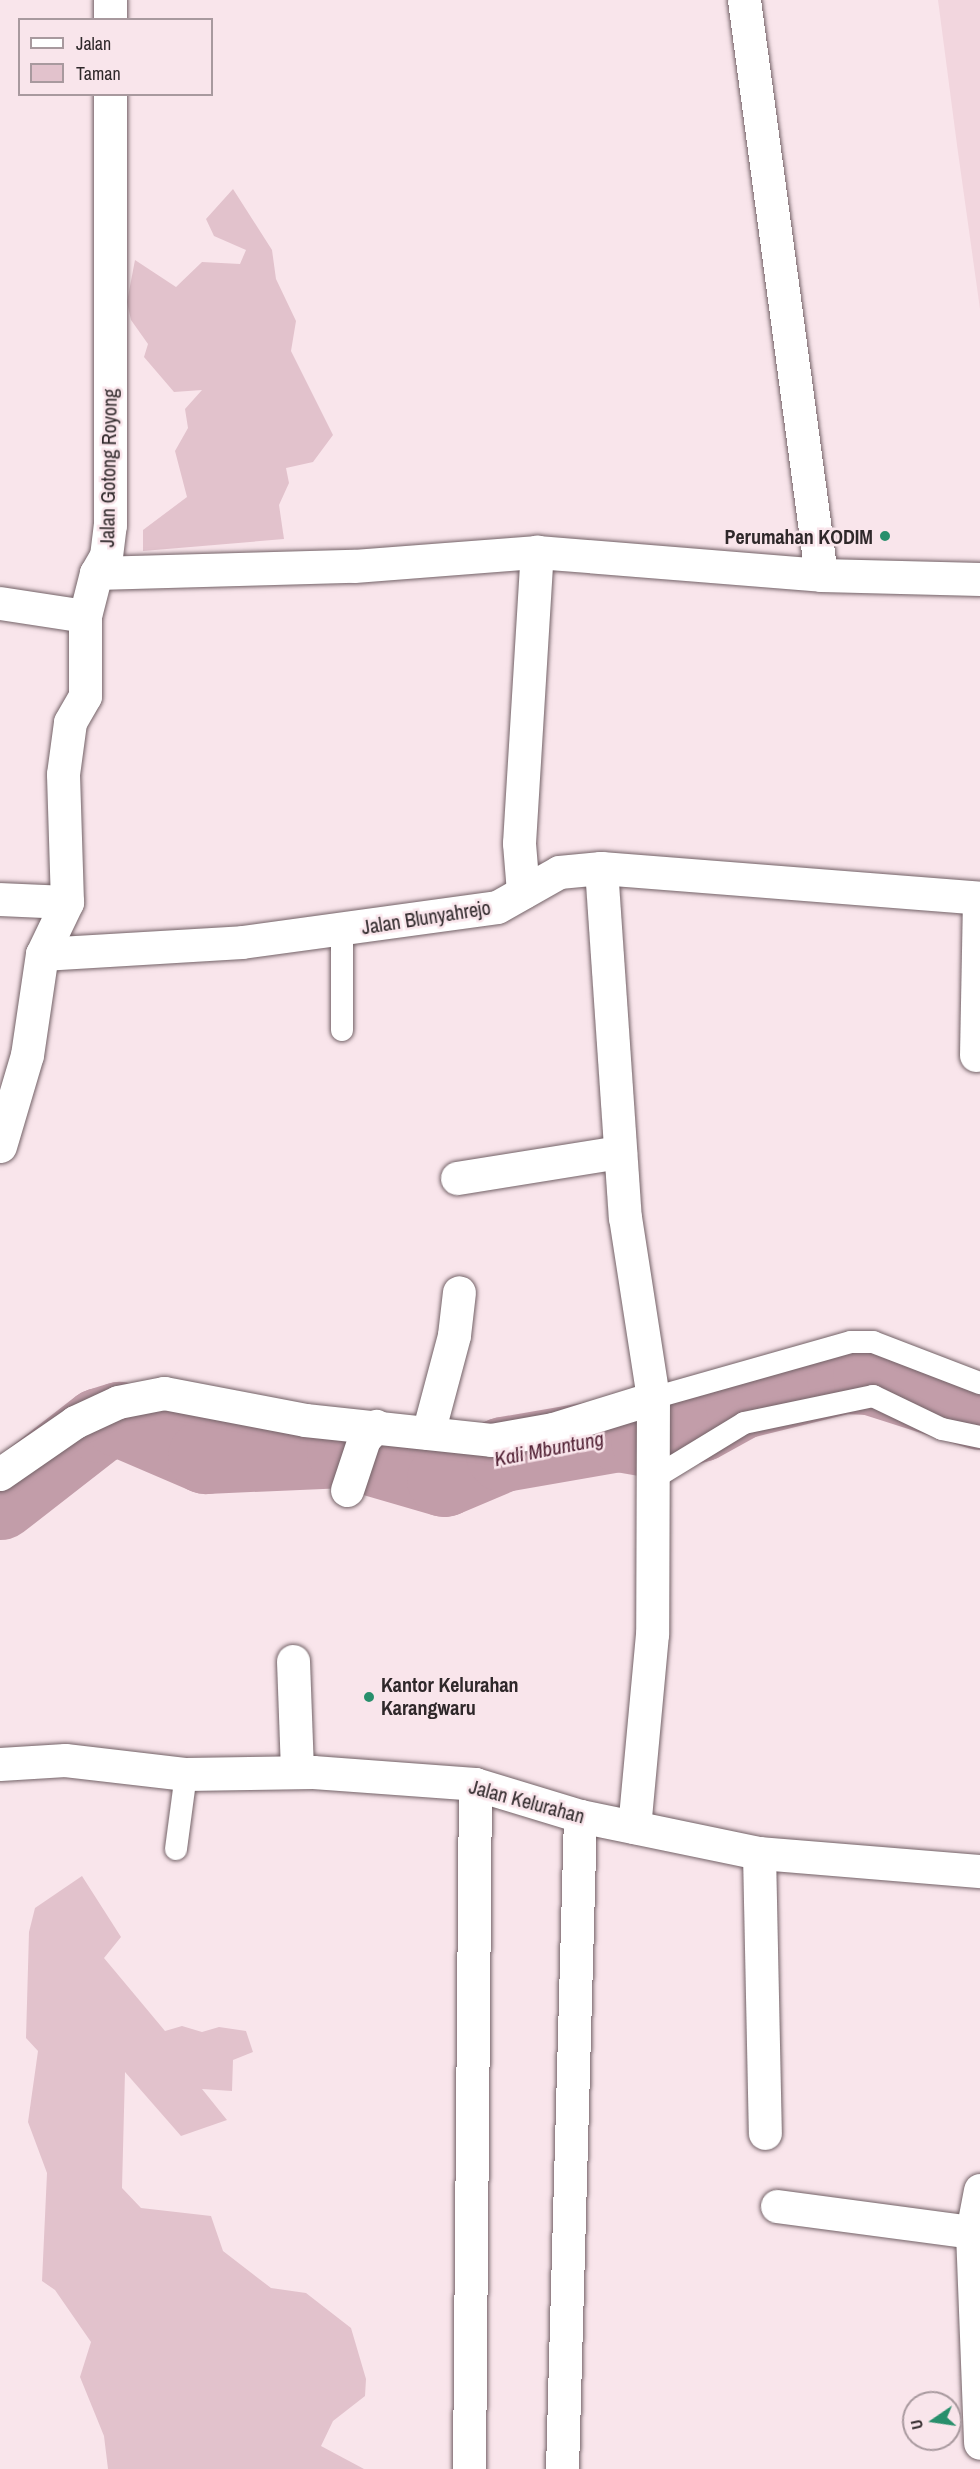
<!DOCTYPE html>
<html>
<head>
<meta charset="utf-8">
<style>
	body { margin:0 }
	#map { position:relative; width:980px; height:2469px; overflow:hidden; background:#f9e5eb; font-family:"Archivo Narrow",sans-serif }
	div>[style] { position:absolute }
	.built>* { inset:0; background:#f2d6de }
	.green>* { inset:0; background:#e2c2cc }
	.river>* { height:75px; margin:-37.5px; padding:0 37.5px; transform-origin:37.5px; border-radius:37.5px; background:#c29da9 }
	.roads { filter:drop-shadow(0 0 2px #736267) drop-shadow(0 0 2px #736267) }
	.lane>* { height:22px; margin:-11px; padding:0 11px; transform-origin:11px; border-radius:11px; background:#fff }
	.street>* { height:33px; margin:-16.5px; padding:0 16.5px; transform-origin:16.5px; border-radius:16.5px; background:#fff }
	.dots>* { width:16px; height:16px; translate:-50% -50%; box-sizing:border-box; border:3px solid #f9e5eb; border-radius:50% }
	span { translate:-50% -50%; white-space:nowrap; text-align:center; line-height:1.15; -webkit-text-stroke:5px #f9e5eb; paint-order:stroke }
	.street-label { font-size:20px; color:#2f282a }
	.poi-label { font-size:20px; color:#2f282a; font-weight:700 }
	.right { translate:-100% -50%; text-align:right }
	.left { translate:0 -50%; text-align:left }
	.water-label { font-size:21px; color:#522235; font-style:italic }
	.legend { position:absolute; left:18px; top:18px; width:195px; height:78px; box-sizing:border-box; background:#f9e5eb; border:2px solid #a8999e; margin:0; padding:8px 10px; list-style:none; font-size:18px; color:#2f282a }
	.legend li { display:flex; align-items:center; gap:12px; height:30px }
	.legend b { width:30px; border:2px solid #a8999e }
	.north { position:absolute; left:902px; top:2391px; width:60px; height:60px; box-sizing:border-box; background:#f9e5eb; border:2px solid #a8999e; border-radius:50%; rotate:257deg; font-size:16px; font-weight:700; line-height:24px; text-align:center; color:#2f282a }
	.north::after { content:''; display:block; margin:auto; width:21px; height:27px; background:#288f6c; clip-path:polygon(50% 0,100% 100%,50% 72%,0 100%) }
</style>
</head>
<body>
<div id="map">
	<div class="built">
		<i style="clip-path:polygon(938px 0,980px 0,980px 309px,957px 145px)"></i>
	</div>
	<div class="green">
		<i style="clip-path:polygon(233px 189px,272px 250px,276px 279px,296px 321px,291px 351px,333px 435px,313px 462px,286px 468px,289px 483px,279px 505px,284px 539px,143px 551px,143px 530px,187px 497px,175px 451px,188px 428px,185px 409px,202px 390px,174px 392px,144px 357px,148px 344px,131px 320px,127px 302px,135px 260px,176px 287px,202px 262px,240px 264px,246px 250px,214px 236px,206px 219px)"></i>
		<i style="clip-path:polygon(82px 1876px,121px 1937px,104px 1958px,165px 2031px,182px 2026px,202px 2032px,219px 2027px,246px 2031px,253px 2052px,233px 2060px,232px 2091px,202px 2089px,227px 2120px,181px 2136px,125px 2072px,122px 2188px,141px 2208px,211px 2216px,223px 2251px,271px 2288px,306px 2293px,351px 2328px,366px 2379px,365px 2396px,333px 2421px,321px 2446px,364px 2469px,108px 2469px,104px 2436px,80px 2377px,91px 2342px,55px 2290px,42px 2281px,47px 2173px,28px 2122px,38px 2051px,26px 2038px,29px 1932px,35px 1908px)"></i>
	</div>
	<div class="river">
		<i style="left:0;top:1502px;width:125px;rotate:-37.9deg"></i>
		<i style="left:99px;top:1425px;width:21px;rotate:-17deg"></i>
		<i style="left:119px;top:1419px;width:94px;rotate:23.3deg"></i>
		<i style="left:205px;top:1456px;width:139px;rotate:-2.5deg"></i>
		<i style="left:344px;top:1450px;width:104px;rotate:16.2deg"></i>
		<i style="left:444px;top:1479px;width:64px;rotate:-23deg"></i>
		<i style="left:503px;top:1454px;width:118px;rotate:-9.8deg"></i>
		<i style="left:619px;top:1434px;width:29px;rotate:10deg"></i>
		<i style="left:648px;top:1439px;width:54px;rotate:-16.1deg"></i>
		<i style="left:700px;top:1424px;width:48px;rotate:-28.7deg"></i>
		<i style="left:742px;top:1401px;width:105px;rotate:-13.8deg"></i>
		<i style="left:844px;top:1376px;width:26px;rotate:2deg"></i>
		<i style="left:870px;top:1377px;width:115px;rotate:17.7deg"></i>
	</div>
	<div class="roads">
		<div class="lane">
			<i style="left:342px;top:1030px;width:101px;rotate:-90deg"></i>
			<i style="left:653px;top:1398px;width:206px;rotate:-15.8deg"></i>
			<i style="left:851px;top:1342px;width:22px"></i>
			<i style="left:873px;top:1342px;width:115px;rotate:21deg"></i>
			<i style="left:654px;top:1478px;width:105px;rotate:-31.4deg"></i>
			<i style="left:744px;top:1423px;width:132px;rotate:-11.8deg"></i>
			<i style="left:873px;top:1396px;width:76px;rotate:25.6deg"></i>
			<i style="left:942px;top:1429px;width:39px;rotate:12deg"></i>
			<i style="left:176px;top:1849px;width:76px;rotate:-82.4deg"></i>
		</div>
		<div class="street">
			<i style="left:744px;top:0;width:580px;rotate:82.37deg"></i>
			<i style="left:110px;top:20px;width:20px;rotate:-90deg"></i>
			<i style="left:96px;top:573px;width:258px;rotate:-1.6deg"></i>
			<i style="left:354px;top:566px;width:184px;rotate:-4.4deg"></i>
			<i style="left:537px;top:552px;width:285px;rotate:4.6deg"></i>
			<i style="left:821px;top:575px;width:159px;rotate:1.4deg"></i>
			<i style="left:0;top:603px;width:86px;rotate:8.7deg"></i>
			<i style="left:601px;top:868px;width:350px;rotate:86.1deg"></i>
			<i style="left:625px;top:1217px;width:183px;rotate:81.2deg"></i>
			<i style="left:653px;top:1398px;width:236px;rotate:90.2deg"></i>
			<i style="left:652px;top:1634px;width:194px;rotate:95.3deg"></i>
			<i style="left:523px;top:892px;width:49px;rotate:-94.7deg"></i>
			<i style="left:519px;top:843px;width:292px;rotate:-86.5deg"></i>
			<i style="left:0;top:899px;width:67px;rotate:2.6deg"></i>
			<i style="left:42px;top:954px;width:200px;rotate:-3.4deg"></i>
			<i style="left:242px;top:942px;width:257px;rotate:-7.8deg"></i>
			<i style="left:497px;top:907px;width:71px;rotate:-29.4deg"></i>
			<i style="left:559px;top:872px;width:42px;rotate:-5.4deg"></i>
			<i style="left:601px;top:868px;width:380px;rotate:4.5deg"></i>
			<i style="left:976px;top:1055px;width:157px;rotate:-88.9deg"></i>
			<i style="left:0;top:1146px;width:95px;rotate:-73.5deg"></i>
			<i style="left:27px;top:1055px;width:102px;rotate:-81.6deg"></i>
			<i style="left:42px;top:954px;width:58px;rotate:-64.3deg"></i>
			<i style="left:67px;top:902px;width:128px;rotate:-91.8deg"></i>
			<i style="left:63px;top:774px;width:52px;rotate:-82.3deg"></i>
			<i style="left:70px;top:722px;width:30px;rotate:-60deg"></i>
			<i style="left:85px;top:696px;width:80px;rotate:-90deg"></i>
			<i style="left:85px;top:616px;width:44px;rotate:-75.7deg"></i>
			<i style="left:96px;top:573px;width:20px;rotate:-60deg"></i>
			<i style="left:106px;top:556px;width:31px;rotate:-83deg"></i>
			<i style="left:110px;top:525px;width:431px;rotate:-90deg"></i>
			<i style="left:457px;top:1178px;width:165px;rotate:-9.1deg"></i>
			<i style="left:428px;top:1433px;width:101px;rotate:-75.1deg"></i>
			<i style="left:454px;top:1335px;width:43px;rotate:-83.4deg"></i>
			<i style="left:0;top:1474px;width:91px;rotate:-34.7deg"></i>
			<i style="left:75px;top:1422px;width:47px;rotate:-24.9deg"></i>
			<i style="left:118px;top:1402px;width:47px;rotate:-11.1deg"></i>
			<i style="left:164px;top:1393px;width:144px;rotate:10.8deg"></i>
			<i style="left:305px;top:1420px;width:187px;rotate:6.1deg"></i>
			<i style="left:491px;top:1440px;width:63px;rotate:-10.1deg"></i>
			<i style="left:553px;top:1429px;width:105px;rotate:-17.2deg"></i>
			<i style="left:347px;top:1490px;width:54px;rotate:-71.6deg"></i>
			<i style="left:364px;top:1439px;width:18px;rotate:-47deg"></i>
			<i style="left:293px;top:1661px;width:111px;rotate:87.9deg"></i>
			<i style="left:0;top:1764px;width:65px;rotate:-3.5deg"></i>
			<i style="left:65px;top:1760px;width:122px;rotate:6.6deg"></i>
			<i style="left:186px;top:1774px;width:127px;rotate:-0.9deg"></i>
			<i style="left:313px;top:1772px;width:162px;rotate:4.2deg"></i>
			<i style="left:475px;top:1784px;width:110px;rotate:16.9deg"></i>
			<i style="left:580px;top:1816px;width:183px;rotate:11.7deg"></i>
			<i style="left:759px;top:1853px;width:222px;rotate:4.7deg"></i>
			<i style="left:759px;top:1853px;width:280px;rotate:88.8deg"></i>
			<i style="left:980px;top:2190px;width:43px;rotate:100.8deg"></i>
			<i style="left:972px;top:2232px;width:211px;rotate:87.8deg"></i>
			<i style="left:777px;top:2206px;width:197px;rotate:7.6deg"></i>
			<i style="left:469px;top:2469px;width:685px;rotate:-89.5deg"></i>
			<i style="left:562px;top:2469px;width:653px;rotate:-88.42deg"></i>
		</div>
	</div>
	<div class="dots">
		<i style="left:885px;top:536px;background:#288f6c"></i>
		<i style="left:369px;top:1697px;background:#288f6c"></i>
	</div>
	<div class="street-label">
		<span style="left:108px;top:468px;rotate:-89deg">Jalan Gotong Royong</span>
		<span style="left:426px;top:917px;rotate:-9deg">Jalan Blunyahrejo</span>
		<span style="left:527px;top:1801px;rotate:15deg">Jalan Kelurahan</span>
	</div>
	<div class="poi-label">
		<span class="right" style="left:873px;top:536px">Perumahan KODIM</span>
		<span class="left" style="left:381px;top:1696px">Kantor Kelurahan<br>Karangwaru</span>
	</div>
	<div class="water-label">
		<span style="left:549px;top:1449px;rotate:-11deg">Kali Mbuntung</span>
	</div>
	<ul class="legend">
	<li><b style="height:8px;background:#fff"></b>Jalan</li>
	<li><b style="height:16px;background:#e2c2cc"></b>Taman</li>
	</ul>
	<div class="north">U</div>
</div>
</body>
</html>
